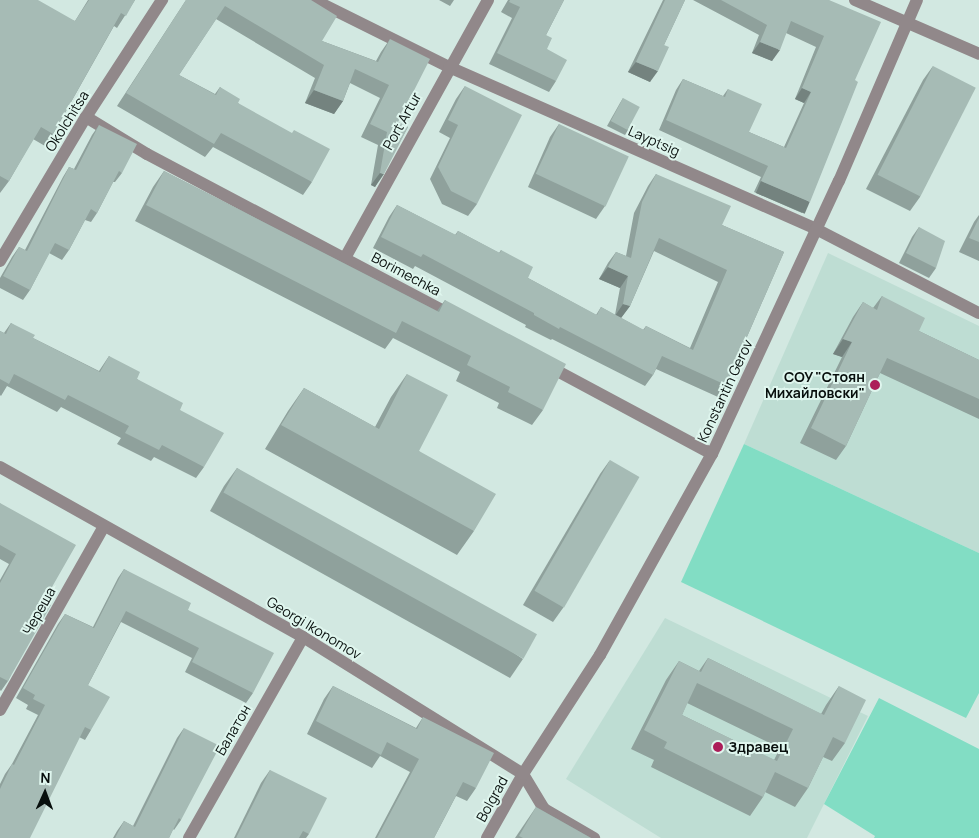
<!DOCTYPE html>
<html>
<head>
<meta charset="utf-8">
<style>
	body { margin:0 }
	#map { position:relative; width:979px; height:838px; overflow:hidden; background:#d2e8e1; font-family:Manrope,sans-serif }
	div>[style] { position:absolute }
	.built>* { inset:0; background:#beddd3 }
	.green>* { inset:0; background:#82ddc4 }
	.minor>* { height:12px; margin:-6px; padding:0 6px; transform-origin:6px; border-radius:6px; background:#91888a }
	.wall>* { inset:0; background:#8fa19c }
	.shaded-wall>* { inset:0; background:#74837f; transform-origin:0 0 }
	.building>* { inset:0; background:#a6bbb5; transform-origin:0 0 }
	.dots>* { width:14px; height:14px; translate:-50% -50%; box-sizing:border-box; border:2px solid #dff6ee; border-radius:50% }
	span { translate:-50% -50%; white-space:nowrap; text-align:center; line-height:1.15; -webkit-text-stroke:4px #dff6ee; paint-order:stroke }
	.street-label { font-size:14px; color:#080f0d }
	.poi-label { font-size:14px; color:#080f0d; font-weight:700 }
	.right { translate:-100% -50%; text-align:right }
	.left { translate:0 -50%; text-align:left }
	.north { position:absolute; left:20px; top:768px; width:50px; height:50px; -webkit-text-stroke:4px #dff6ee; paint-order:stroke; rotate:2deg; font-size:14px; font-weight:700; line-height:20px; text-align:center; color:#080f0d }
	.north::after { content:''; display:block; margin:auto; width:18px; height:22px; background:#080f0d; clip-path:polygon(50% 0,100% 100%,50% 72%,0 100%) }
</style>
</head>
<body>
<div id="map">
	<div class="built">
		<i style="clip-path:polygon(828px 253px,979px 326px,979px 553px,744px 444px)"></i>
		<i style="clip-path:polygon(665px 618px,868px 716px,807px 838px,661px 838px,566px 779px)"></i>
	</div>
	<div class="green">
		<i style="clip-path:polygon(744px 444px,979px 553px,979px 693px,966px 718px,681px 582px)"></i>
		<i style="clip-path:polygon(879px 698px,979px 749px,979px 838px,874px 838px,875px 836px,824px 804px)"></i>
	</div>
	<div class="minor">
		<i style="left:314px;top:0;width:151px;rotate:26.4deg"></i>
		<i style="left:449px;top:67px;width:401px;rotate:23.8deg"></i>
		<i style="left:816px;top:229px;width:183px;rotate:27.3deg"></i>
		<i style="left:855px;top:0;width:135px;rotate:23.5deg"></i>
		<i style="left:86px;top:117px;width:71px;rotate:31.2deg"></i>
		<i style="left:147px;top:154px;width:346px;rotate:27.9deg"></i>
		<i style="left:345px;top:258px;width:295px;rotate:-61deg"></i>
		<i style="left:0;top:261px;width:168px;rotate:-59.2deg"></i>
		<i style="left:86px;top:117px;width:140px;rotate:-57deg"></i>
		<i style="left:548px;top:366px;width:186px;rotate:28.2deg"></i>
		<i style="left:0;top:467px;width:347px;rotate:29.3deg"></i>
		<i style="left:303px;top:637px;width:259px;rotate:31.9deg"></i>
		<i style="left:523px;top:774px;width:41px;rotate:59deg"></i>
		<i style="left:544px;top:809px;width:58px;rotate:30.1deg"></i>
		<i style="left:0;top:710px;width:211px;rotate:-60.5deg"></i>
		<i style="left:189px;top:838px;width:231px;rotate:-60.4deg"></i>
		<i style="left:487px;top:838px;width:73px;rotate:-60.6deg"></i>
		<i style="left:523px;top:774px;width:142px;rotate:-57.1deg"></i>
		<i style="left:600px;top:655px;width:230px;rotate:-60.9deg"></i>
		<i style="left:712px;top:454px;width:301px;rotate:-65.1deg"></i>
		<i style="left:839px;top:181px;width:197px;rotate:-66.7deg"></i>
	</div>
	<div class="wall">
		<i style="clip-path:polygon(0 0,75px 21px,88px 0,135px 0,117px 28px,114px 26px,53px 134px,45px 146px,33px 139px,9px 181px,0 193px)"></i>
		<i style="clip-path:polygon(186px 0,311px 0,322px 41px,376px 61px,381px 52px,390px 39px,398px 122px,408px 127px,375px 187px,371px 185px,378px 145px,361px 137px,380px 98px,350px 83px,343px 101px,334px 114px,305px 103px,315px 78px,216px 19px,179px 75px,215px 94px,220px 87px,238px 103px,312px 182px,303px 195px,213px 147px,205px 157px,117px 106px)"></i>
		<i style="clip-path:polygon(439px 0,454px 0,450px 6px)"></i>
		<i style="clip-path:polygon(508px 0,564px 0,546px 35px,547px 49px,556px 81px,549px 92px,489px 64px,512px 18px,501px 12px)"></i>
		<i style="clip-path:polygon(663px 0,685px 0,664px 45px,650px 82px,628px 72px)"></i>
		<i style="clip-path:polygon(693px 0,829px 0,855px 80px,802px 213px,754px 192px,761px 177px,659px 130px,676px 90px,683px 79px,723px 96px,728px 89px,749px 132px,784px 147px,804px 103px,795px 99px,816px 47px,786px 33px,772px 61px,752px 53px,759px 35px)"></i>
		<i style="clip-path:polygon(933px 66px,920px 197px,910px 211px,866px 189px,923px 80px)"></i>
		<i style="clip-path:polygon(465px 86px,477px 204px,468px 216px,442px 204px,430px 179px,450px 138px,439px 132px,456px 99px)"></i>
		<i style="clip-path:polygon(623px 98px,628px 130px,625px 135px,607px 126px,620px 103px)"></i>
		<i style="clip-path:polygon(559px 124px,605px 206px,596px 219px,528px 187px,550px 137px)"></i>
		<i style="clip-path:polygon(99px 125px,122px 173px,115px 182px,113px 182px,97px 213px,91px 222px,85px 220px,69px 250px,62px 260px,49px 253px,30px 290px,23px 300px,0 288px,0 278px,12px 257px,19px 247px,25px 250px,63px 177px,69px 167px,74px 169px,92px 135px)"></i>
		<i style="clip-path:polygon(164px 171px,437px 311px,445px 300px,543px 410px,532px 425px,497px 408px,499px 403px,456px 381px,460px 372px,393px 338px,385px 349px,135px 221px,153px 187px)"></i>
		<i style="clip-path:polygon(evenodd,656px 174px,722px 225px,784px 252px,726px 385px,718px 397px,656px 369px,653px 375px,645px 386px,552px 339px,551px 340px,525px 327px,526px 325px,415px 266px,413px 269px,373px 248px,389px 217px,397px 205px,455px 235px,458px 231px,499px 253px,501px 250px,528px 278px,596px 315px,601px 307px,615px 315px,620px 288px,599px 279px,608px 263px,616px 252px,626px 256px,634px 213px,648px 186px,656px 174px,654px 251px,718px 282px,690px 348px,646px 326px,643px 330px,621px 318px,630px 306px,654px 251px)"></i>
		<i style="clip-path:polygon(979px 215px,979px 261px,959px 252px,974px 222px)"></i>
		<i style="clip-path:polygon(919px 227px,936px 268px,929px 278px,899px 263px,912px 237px)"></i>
		<i style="clip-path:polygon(882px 296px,919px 331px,979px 360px,979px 419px,880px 373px,846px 446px,836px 460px,800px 443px,842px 357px,833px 354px,853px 317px,863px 302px,873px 308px)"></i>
		<i style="clip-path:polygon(11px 323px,33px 338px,99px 371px,109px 356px,137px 379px,180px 410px,204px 467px,196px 478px,154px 457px,151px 461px,117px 444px,121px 438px,61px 407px,57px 412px,7px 386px,1px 396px,0 395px,0 331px,4px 333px)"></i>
		<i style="clip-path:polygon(407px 374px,419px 451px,474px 531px,457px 555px,265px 449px,288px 411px,304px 388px,375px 427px,391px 397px)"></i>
		<i style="clip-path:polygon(610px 460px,563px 608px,553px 622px,523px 605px,600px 474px)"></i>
		<i style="clip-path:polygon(237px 468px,523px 659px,510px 678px,210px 511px,224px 486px)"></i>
		<i style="clip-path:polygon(0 503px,44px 601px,8px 681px,1px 691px,0 690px,0 580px,9px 564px,0 559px)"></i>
		<i style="clip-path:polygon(124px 569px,188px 610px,253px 693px,246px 703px,185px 672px,192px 658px,121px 622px,88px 685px,91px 730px,85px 740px,79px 737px,0 838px,0 784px,5px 774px,12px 764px,38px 715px,26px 709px,28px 705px,16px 698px,58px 624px,65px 614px,93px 627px,118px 578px)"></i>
		<i style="clip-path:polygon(evenodd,708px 658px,821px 714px,826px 705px,839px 686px,845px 743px,832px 761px,823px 757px,808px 788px,795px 807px,765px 792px,763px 797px,750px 816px,651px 767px,654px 760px,631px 749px,666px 680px,679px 661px,699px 671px,708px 658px,687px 703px,780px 748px,774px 760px,682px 715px,687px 703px)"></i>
		<i style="clip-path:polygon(333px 686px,416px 728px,423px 717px,476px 788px,467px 801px,456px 796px,434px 838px,375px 838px,410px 772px,380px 756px,372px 768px,307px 734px,324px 699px)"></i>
		<i style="clip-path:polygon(184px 728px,181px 820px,174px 830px,173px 829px,169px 838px,113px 838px,117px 831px,124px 821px,133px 826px,177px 738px)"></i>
		<i style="clip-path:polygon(270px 770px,309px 834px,306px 838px,234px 838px,261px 783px)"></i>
		<i style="clip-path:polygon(536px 807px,591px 838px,515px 838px)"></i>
	</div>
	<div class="shaded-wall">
		<i style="clip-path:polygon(760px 42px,780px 50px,772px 61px,752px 53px)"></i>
		<i style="clip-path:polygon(636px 62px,658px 71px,650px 82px,628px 72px)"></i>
		<i style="clip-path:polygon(802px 88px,811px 92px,804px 103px,795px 99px)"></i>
		<i style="clip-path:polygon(314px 90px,343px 101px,334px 114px,305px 103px)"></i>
		<i style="clip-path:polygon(380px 173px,384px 174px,375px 187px,371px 185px)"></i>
		<i style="left:761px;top:181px;width:53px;height:13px;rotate:23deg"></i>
		<i style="clip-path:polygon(608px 267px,628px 276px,620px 288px,599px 279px)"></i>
		<i style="clip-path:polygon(623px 304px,630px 306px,621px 318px,615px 316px)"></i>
		<i style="clip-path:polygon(843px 339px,852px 342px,842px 357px,833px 354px)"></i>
	</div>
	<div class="building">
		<i style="clip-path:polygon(0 0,38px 0,75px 21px,89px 0,135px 0,126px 16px,121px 13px,53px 134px,41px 127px,9px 181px,0 176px)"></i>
		<i style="clip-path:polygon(186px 0,311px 0,337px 16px,322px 41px,378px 62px,390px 39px,430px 59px,398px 122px,408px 127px,384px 174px,380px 173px,387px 132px,370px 124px,389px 85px,355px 69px,343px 101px,314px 90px,324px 65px,225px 6px,179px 75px,216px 95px,220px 87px,240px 99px,238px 103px,292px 133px,294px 130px,330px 149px,312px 182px,221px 133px,214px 144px,126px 93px)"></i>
		<i style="clip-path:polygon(510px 0,564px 0,546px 35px,552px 38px,547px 49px,567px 60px,556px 81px,497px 53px,520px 7px,509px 2px)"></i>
		<i style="clip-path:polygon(665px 0,685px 0,664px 45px,669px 47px,658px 71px,636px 62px)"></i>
		<i style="clip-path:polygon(721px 0,829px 0,881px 22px,855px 80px,858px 82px,810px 202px,761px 181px,768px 166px,666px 120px,683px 79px,725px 97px,728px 89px,762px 104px,749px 132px,786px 148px,811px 92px,802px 88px,824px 36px,791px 21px,780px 50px,760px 42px,767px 25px)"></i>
		<i style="left:933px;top:66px;width:48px;height:122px;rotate:27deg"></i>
		<i style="clip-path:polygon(465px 86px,522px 115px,477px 204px,451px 191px,438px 167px,458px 125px,448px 120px)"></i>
		<i style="left:623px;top:98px;width:19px;height:26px;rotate:28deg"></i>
		<i style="left:559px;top:124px;width:77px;height:55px;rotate:25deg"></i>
		<i style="clip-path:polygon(99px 125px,137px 144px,122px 173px,119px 171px,97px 213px,91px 209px,69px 250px,55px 243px,30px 290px,3px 276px,19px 247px,27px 251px,69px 167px,76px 170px)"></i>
		<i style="clip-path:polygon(164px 171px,439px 312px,445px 300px,566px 364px,543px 410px,508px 392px,510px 387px,467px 365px,471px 356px,402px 321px,396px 333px,146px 205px)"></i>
		<i style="clip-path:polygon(656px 174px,731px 206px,722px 225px,784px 252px,726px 385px,662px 356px,653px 375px,560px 327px,559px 329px,534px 315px,534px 313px,423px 254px,421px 257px,381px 237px,397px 205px,456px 235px,458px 231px,500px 253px,501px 250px,533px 267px,528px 278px,597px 315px,601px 307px,644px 330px,646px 326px,693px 350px,727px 270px,659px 238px,630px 306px,623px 304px,628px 276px,608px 267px,616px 252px,631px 258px,642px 202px)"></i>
		<i style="clip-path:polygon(979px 218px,979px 242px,969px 238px)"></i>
		<i style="clip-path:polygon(919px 227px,945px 241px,936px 268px,906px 253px)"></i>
		<i style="clip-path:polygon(882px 296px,925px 318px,919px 331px,979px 360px,979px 399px,887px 358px,846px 446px,811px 428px,852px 342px,843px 339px,863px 302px,877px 310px)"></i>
		<i style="clip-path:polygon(11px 323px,35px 335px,33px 338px,100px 372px,109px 356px,140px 372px,137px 379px,183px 403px,180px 410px,224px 433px,204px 467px,162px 445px,159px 450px,125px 433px,129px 426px,68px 395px,65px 400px,14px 374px,9px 384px,0 379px,0 331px,6px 334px)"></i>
		<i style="clip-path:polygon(407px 374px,448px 395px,419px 451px,496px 494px,474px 531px,281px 425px,304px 388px,379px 429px)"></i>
		<i style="left:610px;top:460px;width:34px;height:151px;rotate:30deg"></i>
		<i style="left:237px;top:468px;width:343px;height:28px;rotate:29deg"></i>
		<i style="clip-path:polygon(0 503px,76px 545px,44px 601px,51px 605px,8px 681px,0 677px,0 583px,16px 554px,0 545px)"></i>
		<i style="clip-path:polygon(124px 569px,191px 603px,188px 610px,274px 653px,253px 693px,192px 662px,199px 648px,126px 611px,88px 685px,110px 697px,91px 730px,85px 727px,30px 838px,0 838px,0 789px,12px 764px,14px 765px,45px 705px,33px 699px,35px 695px,23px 688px,65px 614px,94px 628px)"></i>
		<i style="clip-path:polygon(evenodd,708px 658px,824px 715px,839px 686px,866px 700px,845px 743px,833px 737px,808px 788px,775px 772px,763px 797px,664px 748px,667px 742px,644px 730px,679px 661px,701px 672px,708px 658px,697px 683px,793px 729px,777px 761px,682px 715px,697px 683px)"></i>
		<i style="clip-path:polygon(333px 686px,417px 729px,423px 717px,494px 753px,476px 788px,463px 782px,434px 838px,377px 838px,419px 759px,387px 742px,381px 755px,316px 721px)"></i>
		<i style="clip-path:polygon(184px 728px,220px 746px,181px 820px,179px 818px,169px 838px,115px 838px,124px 821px,135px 827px)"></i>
		<i style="clip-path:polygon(270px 770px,327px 798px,309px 834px,303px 831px,299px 838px,236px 838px)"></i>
		<i style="clip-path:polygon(536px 807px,591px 838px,523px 838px,519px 836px)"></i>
	</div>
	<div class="dots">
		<i style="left:875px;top:385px;background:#ac1d59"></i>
		<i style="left:718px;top:747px;background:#ac1d59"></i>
	</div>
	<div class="street-label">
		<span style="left:67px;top:121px;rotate:-58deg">Okolchitsa</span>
		<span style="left:402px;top:121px;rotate:-61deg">Port Artur</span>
		<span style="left:654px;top:141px;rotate:24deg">Layptsig</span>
		<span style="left:406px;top:274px;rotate:28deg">Borimechka</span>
		<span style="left:725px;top:391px;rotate:-65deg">Konstantin Gerov</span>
		<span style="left:39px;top:611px;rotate:-61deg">Череша</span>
		<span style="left:314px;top:628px;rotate:31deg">Georgi Ikonomov</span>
		<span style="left:233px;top:730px;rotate:-60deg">Балатон</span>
		<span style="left:492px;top:799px;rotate:-61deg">Bolgrad</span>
	</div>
	<div class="poi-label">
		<span class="right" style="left:865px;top:385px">СОУ "Стоян<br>Михайловски"</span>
		<span class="left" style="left:728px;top:747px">Здравец</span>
	</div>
	<div class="north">N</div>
</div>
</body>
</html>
